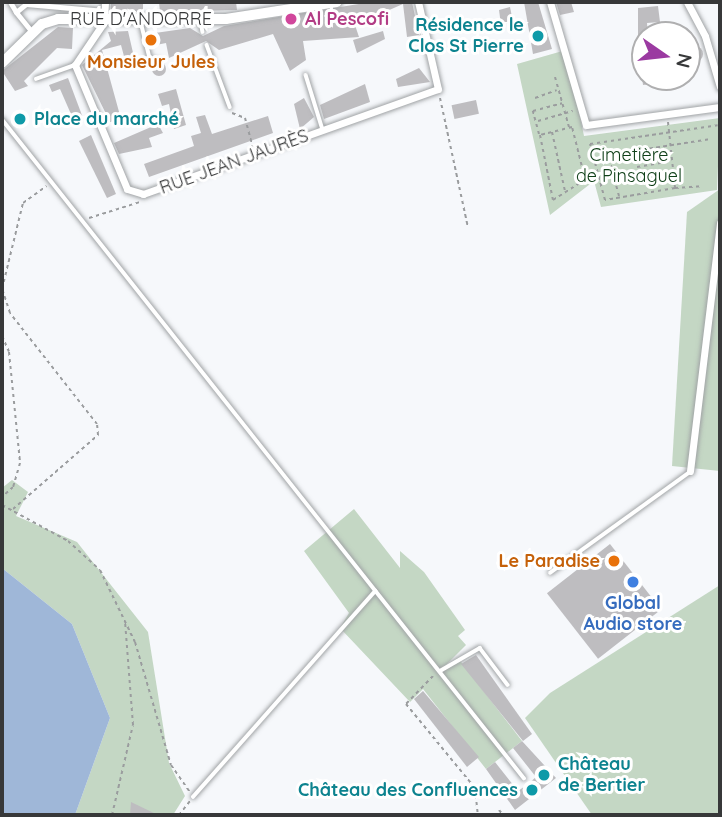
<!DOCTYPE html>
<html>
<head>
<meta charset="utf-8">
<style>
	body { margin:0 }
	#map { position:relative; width:722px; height:817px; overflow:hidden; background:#f6f8fb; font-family:Quicksand,sans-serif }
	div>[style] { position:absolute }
	.green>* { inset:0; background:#c4d7c4 }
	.water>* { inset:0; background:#9fb7d8 }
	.building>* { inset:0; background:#bebdc0; transform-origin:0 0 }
	.round { border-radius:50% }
	.path>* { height:2px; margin-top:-1px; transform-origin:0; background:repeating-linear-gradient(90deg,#9a9c9e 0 3.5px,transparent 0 7px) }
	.roads { filter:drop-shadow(0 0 2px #a0a3a5) drop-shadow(0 0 2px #a0a3a5) }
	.service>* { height:3.5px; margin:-1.75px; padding:0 1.75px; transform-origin:1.75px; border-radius:1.75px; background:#fff }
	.pedestrian>* { height:5px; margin:-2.5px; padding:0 2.5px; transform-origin:2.5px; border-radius:2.5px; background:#fff }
	.minor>* { height:7px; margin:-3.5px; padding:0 3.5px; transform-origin:3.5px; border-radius:3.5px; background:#fff }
	.secondary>* { height:10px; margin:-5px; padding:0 5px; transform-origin:5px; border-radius:5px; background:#fff }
	.dots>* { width:19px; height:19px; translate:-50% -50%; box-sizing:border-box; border:4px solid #fff; border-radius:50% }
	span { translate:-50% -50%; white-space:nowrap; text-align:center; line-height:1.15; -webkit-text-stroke:6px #fff; paint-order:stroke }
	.street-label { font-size:18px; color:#373839 }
	.hotel-label { font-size:18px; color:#b23c85; font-weight:700 }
	.left { translate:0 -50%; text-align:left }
	.culture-label { font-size:18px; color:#0d838f; font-weight:700 }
	.right { translate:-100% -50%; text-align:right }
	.food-label { font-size:18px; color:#c56008; font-weight:700 }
	.park-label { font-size:18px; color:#104019 }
	.shop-label { font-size:18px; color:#366cbe; font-weight:700 }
	.frame { position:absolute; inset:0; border:4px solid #373839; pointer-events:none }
	.north { position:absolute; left:631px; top:21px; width:70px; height:70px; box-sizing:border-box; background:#fff; border:2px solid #afafb0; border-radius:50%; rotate:104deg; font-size:19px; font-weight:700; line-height:28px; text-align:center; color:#373839 }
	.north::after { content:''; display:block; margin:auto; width:24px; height:32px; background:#9b3aa1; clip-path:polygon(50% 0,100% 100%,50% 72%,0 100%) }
</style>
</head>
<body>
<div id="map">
	<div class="green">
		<i style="clip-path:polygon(566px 50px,584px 136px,720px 118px,717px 190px,601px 207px,594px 181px,550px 215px,517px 64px)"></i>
		<i style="clip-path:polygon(720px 189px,720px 471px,672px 466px,687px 212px)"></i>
		<i style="clip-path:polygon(12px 480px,28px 492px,16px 516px,77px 542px,148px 632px,169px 763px,185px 796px,173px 815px,75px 815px,110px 718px,72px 624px,2px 568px,2px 488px)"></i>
		<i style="clip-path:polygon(354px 509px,400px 568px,400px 551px,424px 572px,465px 630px,458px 636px,466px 645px,445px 666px,458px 658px,522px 741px,486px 769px,423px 689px,410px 702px,340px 628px,349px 613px,304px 551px)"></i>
		<i style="clip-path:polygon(720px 585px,720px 815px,592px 815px,525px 718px,550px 693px)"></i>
	</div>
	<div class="water">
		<i style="clip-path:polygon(2px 568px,72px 624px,110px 718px,75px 815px,2px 815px)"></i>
	</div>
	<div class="building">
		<i style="left:111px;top:2px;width:32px;height:10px"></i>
		<i style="clip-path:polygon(159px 2px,236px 2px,237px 10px,160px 12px)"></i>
		<i style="clip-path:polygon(371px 2px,412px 2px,419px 35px,407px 37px,403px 4px,355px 25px,359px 37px,303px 41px,306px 60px,290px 71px,273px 34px,219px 50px,206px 41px,169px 58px,166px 43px,151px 46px,148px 34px,190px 28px,203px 36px,224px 26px)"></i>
		<i style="clip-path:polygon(524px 2px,538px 2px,552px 49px,533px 54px)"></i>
		<i style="clip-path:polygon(556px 2px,571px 2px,574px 12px,560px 15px)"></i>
		<i style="clip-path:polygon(658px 6px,660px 22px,647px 23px,648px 35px,638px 45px,638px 8px)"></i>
		<i style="clip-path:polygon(510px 7px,513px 22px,501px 25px,499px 10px)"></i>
		<i style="clip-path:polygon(58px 27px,73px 28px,72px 49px,57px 48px,24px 81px,28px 86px,15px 91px,2px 71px)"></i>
		<i style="clip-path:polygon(128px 31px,134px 57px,125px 60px,121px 45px,102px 50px,121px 119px,110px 122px,82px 65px,111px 41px,108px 32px)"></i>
		<i style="clip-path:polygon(383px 31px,385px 39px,357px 53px,353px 40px)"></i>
		<i class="round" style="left:687px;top:46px;width:16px;height:16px"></i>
		<i class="round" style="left:152px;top:62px;width:14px;height:14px"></i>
		<i style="clip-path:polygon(419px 68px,430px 82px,398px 87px,396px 79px)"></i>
		<i style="clip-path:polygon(642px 77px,669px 77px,669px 82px,643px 85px)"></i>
		<i style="clip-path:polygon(68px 78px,83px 118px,74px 121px,60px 89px,52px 92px,49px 85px)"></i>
		<i style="clip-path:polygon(365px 84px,370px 102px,324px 119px,320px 105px)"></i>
		<i style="clip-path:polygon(176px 89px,186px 125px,174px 129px,169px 104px,162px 106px,158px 94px)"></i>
		<i style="clip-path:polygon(304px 98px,314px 117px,300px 129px,294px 104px)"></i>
		<i style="left:476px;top:100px;width:14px;height:25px;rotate:78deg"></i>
		<i style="clip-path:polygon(205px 115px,212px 134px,268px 116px,273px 133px,149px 177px,144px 164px,194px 146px,191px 136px,201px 133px,196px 117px)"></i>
		<i style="clip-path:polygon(158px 124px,163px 133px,149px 138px,152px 147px,119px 154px,114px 143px)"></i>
		<i style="clip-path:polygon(91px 135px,116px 194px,107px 198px,79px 141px)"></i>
		<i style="left:610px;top:544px;width:83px;height:80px;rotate:52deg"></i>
		<i style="clip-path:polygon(476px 655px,532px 734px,523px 741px,461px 664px)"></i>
		<i style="clip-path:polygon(423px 691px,479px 757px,467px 767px,414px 699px)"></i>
		<i style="clip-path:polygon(522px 741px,556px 778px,515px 810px,486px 769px,495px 762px,518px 791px,528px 784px,536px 777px,513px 748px)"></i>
		<i style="clip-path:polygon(131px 802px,158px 815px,130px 815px)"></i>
	</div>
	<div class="path">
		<i style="left:555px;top:77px;width:52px;rotate:74.4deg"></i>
		<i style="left:440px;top:98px;width:132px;rotate:77.8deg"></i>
		<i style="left:535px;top:98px;width:23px;rotate:-20deg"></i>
		<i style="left:232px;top:113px;width:14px;rotate:21deg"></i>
		<i style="left:245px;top:118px;width:30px;rotate:75deg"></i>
		<i style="left:538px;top:121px;width:36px;rotate:-16deg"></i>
		<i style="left:668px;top:122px;width:66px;rotate:83.9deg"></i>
		<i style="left:675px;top:188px;width:26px;rotate:-4deg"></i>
		<i style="left:552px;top:132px;width:60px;rotate:77.6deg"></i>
		<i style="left:539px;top:134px;width:24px;rotate:-105deg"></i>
		<i style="left:533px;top:111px;width:30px;rotate:-15deg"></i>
		<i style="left:637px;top:167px;width:35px;rotate:-10deg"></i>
		<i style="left:585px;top:179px;width:54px;rotate:-104deg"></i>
		<i style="left:572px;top:127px;width:33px;rotate:166deg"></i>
		<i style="left:540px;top:135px;width:66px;rotate:78.7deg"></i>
		<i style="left:553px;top:200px;width:52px;rotate:-32.5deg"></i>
		<i style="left:675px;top:188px;width:71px;rotate:170.3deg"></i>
		<i style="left:605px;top:200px;width:58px;rotate:-105deg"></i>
		<i style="left:590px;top:144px;width:129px;rotate:-8.4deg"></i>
		<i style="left:619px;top:196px;width:42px;rotate:-105deg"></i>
		<i style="left:608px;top:155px;width:104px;rotate:-8.8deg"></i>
		<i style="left:89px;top:218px;width:53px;rotate:-17.4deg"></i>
		<i style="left:2px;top:336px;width:17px;rotate:66deg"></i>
		<i style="left:9px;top:352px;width:112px;rotate:84.3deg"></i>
		<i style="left:20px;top:463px;width:25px;rotate:106deg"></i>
		<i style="left:13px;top:487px;width:15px;rotate:138deg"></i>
		<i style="left:2px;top:505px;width:75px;rotate:28.6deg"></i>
		<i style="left:68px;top:541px;width:43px;rotate:42.2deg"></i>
		<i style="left:100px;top:570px;width:80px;rotate:64.1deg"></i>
		<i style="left:135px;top:642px;width:128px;rotate:73.7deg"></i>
		<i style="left:171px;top:765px;width:32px;rotate:55deg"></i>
		<i style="left:13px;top:509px;width:113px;rotate:-41deg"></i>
		<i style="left:98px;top:435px;width:11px;rotate:-95deg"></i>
		<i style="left:97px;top:424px;width:141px;rotate:-128.1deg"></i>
		<i style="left:10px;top:313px;width:25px;rotate:-108deg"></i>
		<i style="left:2px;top:289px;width:89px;rotate:-76.3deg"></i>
		<i style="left:23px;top:203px;width:29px;rotate:-36deg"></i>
		<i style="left:433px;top:676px;width:39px;rotate:134deg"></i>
		<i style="left:406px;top:704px;width:109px;rotate:50.6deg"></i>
		<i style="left:475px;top:788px;width:27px;rotate:84deg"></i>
		<i style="left:499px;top:810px;width:6px;rotate:51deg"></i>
		<i style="left:112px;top:815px;width:92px;rotate:-76.9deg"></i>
		<i style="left:133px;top:725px;width:104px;rotate:-94.4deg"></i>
		<i style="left:179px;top:815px;width:18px;rotate:-52deg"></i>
	</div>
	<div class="roads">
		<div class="service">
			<i style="left:141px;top:22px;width:38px;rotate:76deg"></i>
			<i style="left:150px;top:59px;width:9px;rotate:13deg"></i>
			<i style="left:201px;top:22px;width:10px;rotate:79deg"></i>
			<i style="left:207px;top:45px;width:66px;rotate:69.6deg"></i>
			<i style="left:306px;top:75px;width:58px;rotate:72.8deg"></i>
			<i style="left:36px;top:79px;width:41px;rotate:-19.7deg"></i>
			<i style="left:2px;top:119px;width:841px;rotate:51.62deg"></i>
			<i style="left:550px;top:573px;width:173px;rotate:-35.8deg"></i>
			<i style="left:440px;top:671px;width:46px;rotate:-29.9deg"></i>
			<i style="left:480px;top:648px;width:46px;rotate:52.9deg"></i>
			<i style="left:193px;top:797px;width:275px;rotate:-48.5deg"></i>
		</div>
		<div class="pedestrian">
			<i style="left:10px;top:2px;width:12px;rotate:59deg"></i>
			<i style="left:32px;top:32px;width:26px;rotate:-129deg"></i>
			<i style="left:16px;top:12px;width:13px;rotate:-39deg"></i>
			<i style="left:26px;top:4px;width:79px;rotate:5.1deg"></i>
		</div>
		<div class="minor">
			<i style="left:105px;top:2px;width:20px;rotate:93deg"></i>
			<i style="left:104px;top:22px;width:52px;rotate:124deg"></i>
			<i style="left:75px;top:65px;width:134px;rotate:67.2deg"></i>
			<i style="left:127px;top:189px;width:17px;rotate:17deg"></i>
			<i style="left:143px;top:194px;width:313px;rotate:-19.6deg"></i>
			<i style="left:438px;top:89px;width:89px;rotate:-102.9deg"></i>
			<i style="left:550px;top:2px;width:128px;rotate:73.7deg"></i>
			<i style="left:586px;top:125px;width:135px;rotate:-7.7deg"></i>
			<i style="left:687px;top:2px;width:38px;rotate:62deg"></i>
			<i style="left:705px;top:36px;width:53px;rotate:73.6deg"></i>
			<i style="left:690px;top:471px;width:250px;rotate:-83.1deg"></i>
		</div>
		<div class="secondary">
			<i style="left:2px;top:63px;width:56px;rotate:-44.3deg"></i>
			<i style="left:42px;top:24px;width:17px;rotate:-17deg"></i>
			<i style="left:58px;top:19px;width:168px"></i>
			<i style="left:226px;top:19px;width:112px;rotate:-8.7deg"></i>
		</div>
	</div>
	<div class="dots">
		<i style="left:291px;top:19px;background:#d1479c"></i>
		<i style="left:538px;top:36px;background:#0f9aa8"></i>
		<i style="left:151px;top:40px;background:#e8710a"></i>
		<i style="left:20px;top:119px;background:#0f9aa8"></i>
		<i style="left:614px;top:561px;background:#e8710a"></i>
		<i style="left:633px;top:582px;background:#3f7fe0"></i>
		<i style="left:544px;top:775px;background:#0f9aa8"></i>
		<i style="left:532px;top:790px;background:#0f9aa8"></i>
	</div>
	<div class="street-label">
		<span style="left:141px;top:19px">RUE D'ANDORRE</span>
		<span style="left:234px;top:162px;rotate:-20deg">RUE JEAN JAURÈS</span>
	</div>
	<div class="hotel-label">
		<span class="left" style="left:305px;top:19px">Al Pescofi</span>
	</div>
	<div class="culture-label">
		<span class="right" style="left:524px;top:36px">Résidence le<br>Clos St Pierre</span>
		<span class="left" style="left:34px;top:119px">Place du marché</span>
		<span class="left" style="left:558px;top:775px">Château<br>de Bertier</span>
		<span class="right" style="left:518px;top:790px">Château des Confluences</span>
	</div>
	<div class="food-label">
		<span style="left:151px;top:62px">Monsieur Jules</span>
		<span class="right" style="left:600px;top:561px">Le Paradise</span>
	</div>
	<div class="park-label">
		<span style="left:629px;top:166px">Cimetière<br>de Pinsaguel</span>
	</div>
	<div class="shop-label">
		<span style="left:633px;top:614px">Global<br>Audio store</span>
	</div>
	<div class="frame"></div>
	<div class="north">N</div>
</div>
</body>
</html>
